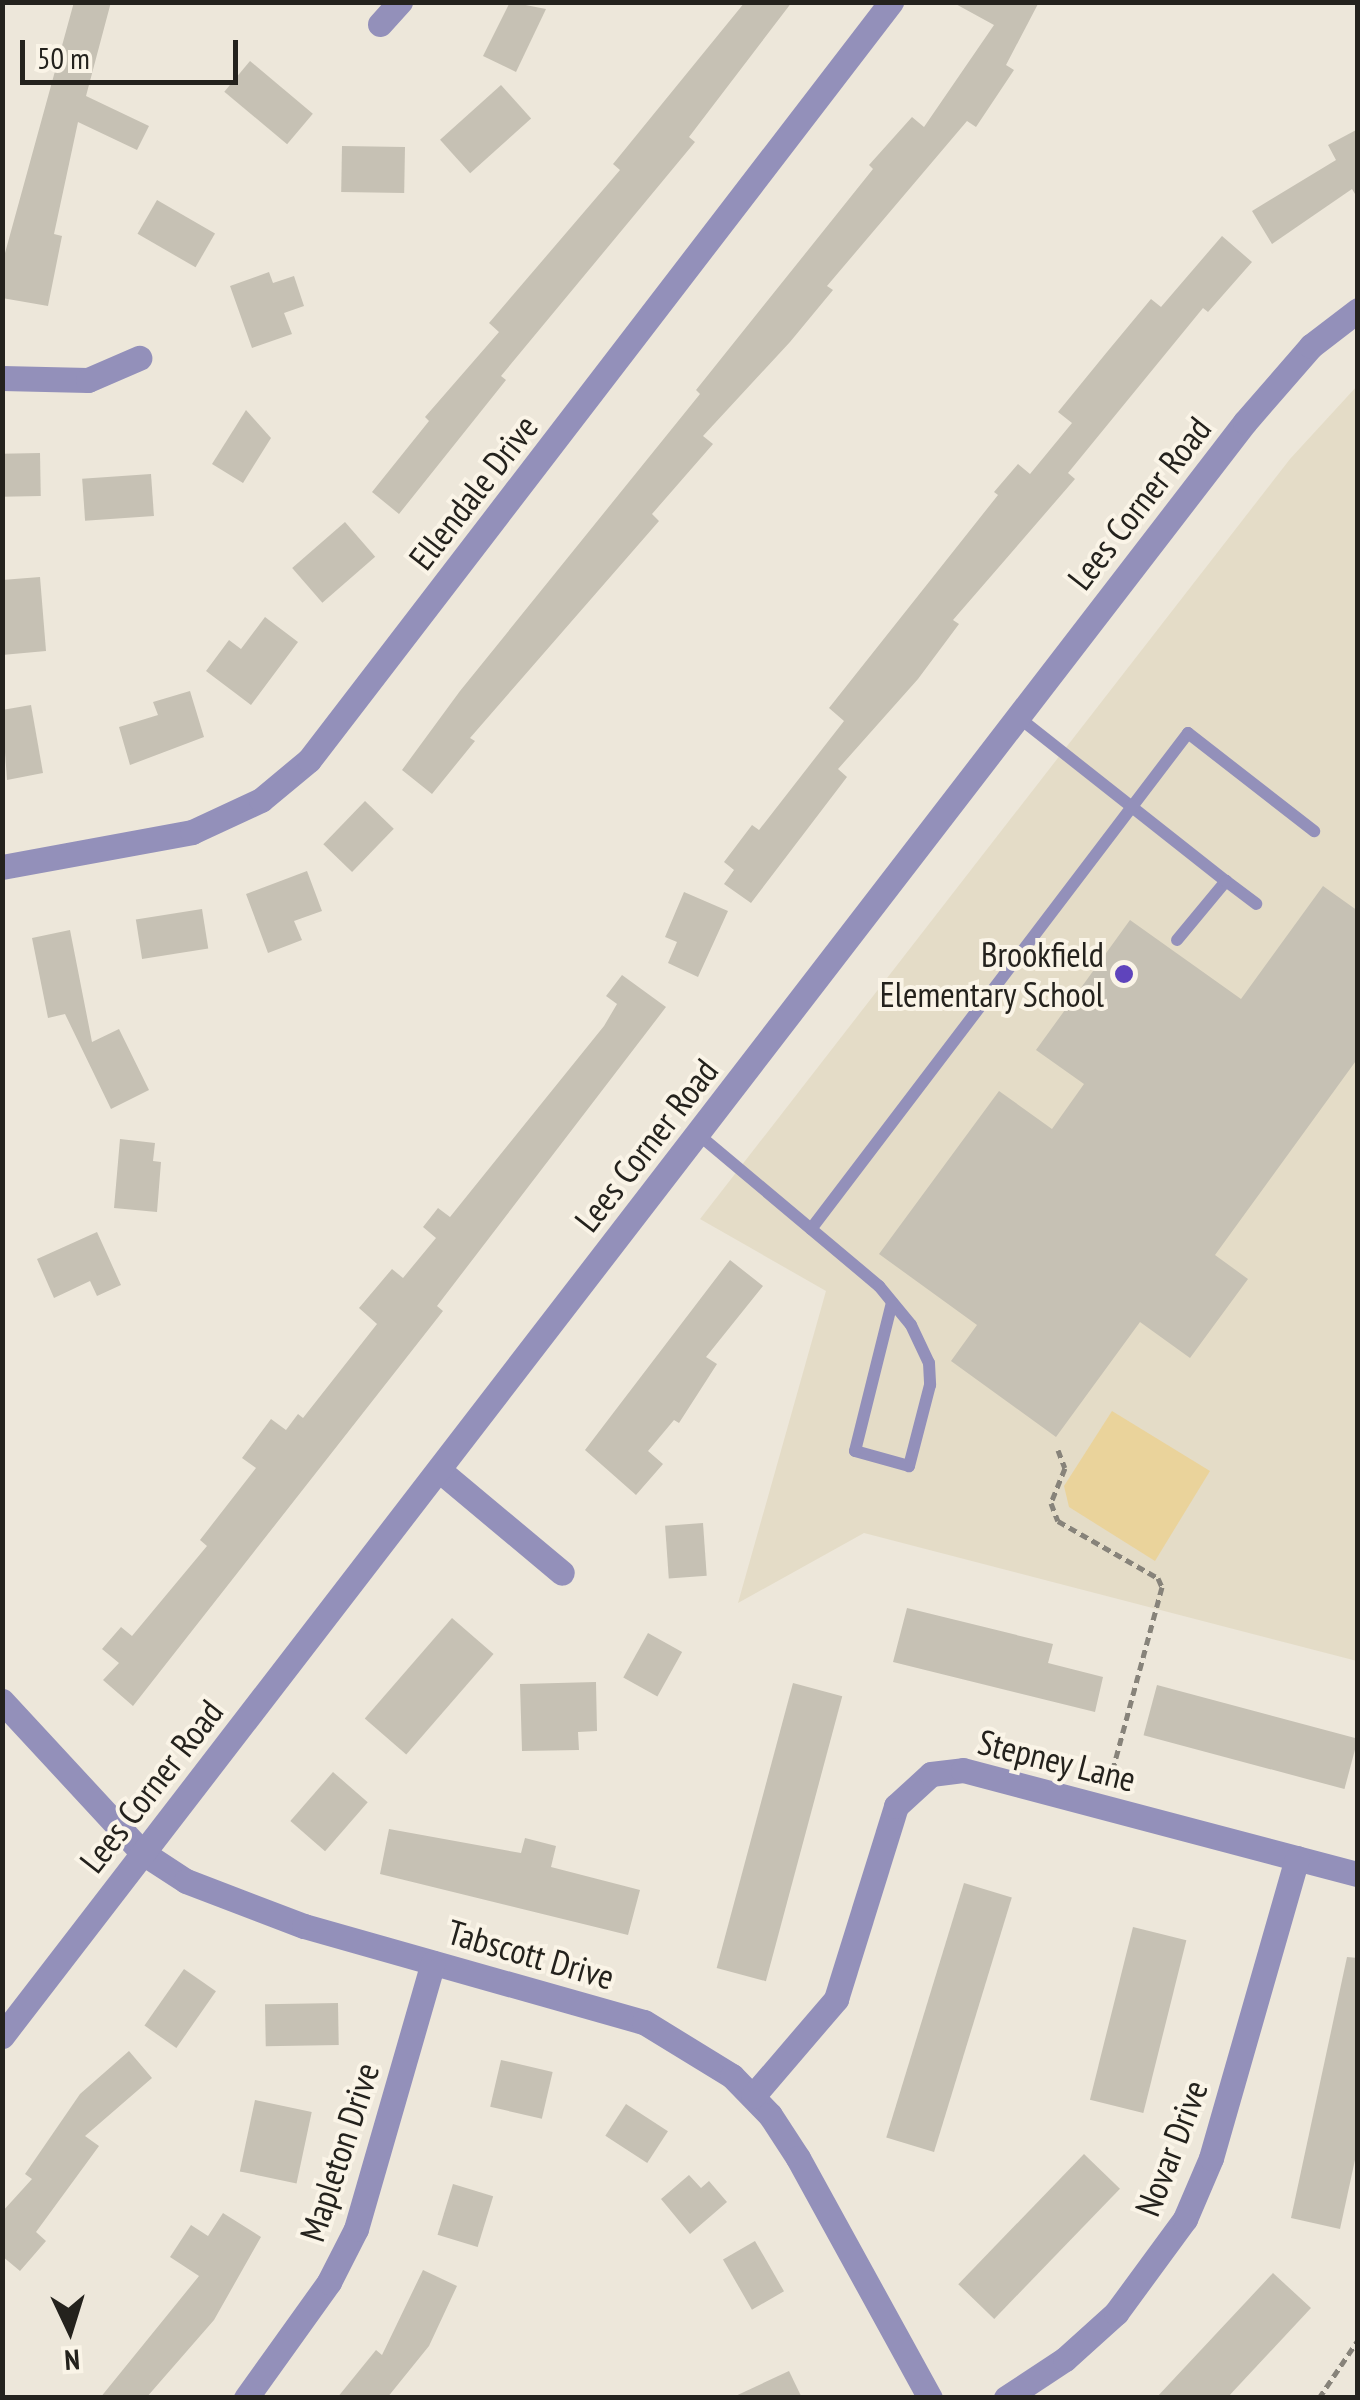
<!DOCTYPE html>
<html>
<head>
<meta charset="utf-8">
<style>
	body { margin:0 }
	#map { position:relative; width:1360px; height:2400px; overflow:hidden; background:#ede7da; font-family:"PT Sans Narrow",sans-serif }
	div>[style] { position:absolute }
	.built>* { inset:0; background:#e4dcc7 }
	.green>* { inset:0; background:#ead39b }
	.building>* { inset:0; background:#c6c1b4; transform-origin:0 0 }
	.path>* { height:5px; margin-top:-2.5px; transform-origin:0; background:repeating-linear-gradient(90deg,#87837a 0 8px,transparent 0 13px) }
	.service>* { height:12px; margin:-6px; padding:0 6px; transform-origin:6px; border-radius:6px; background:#9390ba }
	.minor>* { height:25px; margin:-12.5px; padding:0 12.5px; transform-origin:12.5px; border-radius:12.5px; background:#9390ba }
	.tertiary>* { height:25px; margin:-12.5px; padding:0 12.5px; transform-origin:12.5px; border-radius:12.5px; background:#9390ba }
	.dots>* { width:28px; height:28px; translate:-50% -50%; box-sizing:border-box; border:5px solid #faf4e7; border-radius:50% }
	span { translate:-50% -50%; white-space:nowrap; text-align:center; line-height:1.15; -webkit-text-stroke:8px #faf4e7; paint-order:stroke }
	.street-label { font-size:35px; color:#24221d }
	.poi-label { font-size:35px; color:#24221d }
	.right { translate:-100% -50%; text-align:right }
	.frame { position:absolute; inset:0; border:5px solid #24221d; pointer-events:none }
	.north { position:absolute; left:20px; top:2280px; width:100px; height:100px; -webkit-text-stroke:8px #faf4e7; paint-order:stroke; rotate:176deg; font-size:28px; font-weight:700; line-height:40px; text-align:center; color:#24221d }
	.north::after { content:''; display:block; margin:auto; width:35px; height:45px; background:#24221d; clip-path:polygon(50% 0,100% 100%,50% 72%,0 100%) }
	.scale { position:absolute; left:20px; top:40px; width:218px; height:45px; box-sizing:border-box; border:5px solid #24221d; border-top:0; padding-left:12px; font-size:30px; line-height:35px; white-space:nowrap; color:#24221d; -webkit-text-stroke:8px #faf4e7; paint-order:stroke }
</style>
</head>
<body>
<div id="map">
	<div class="built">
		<i style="clip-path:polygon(1357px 386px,1357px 1661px,864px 1533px,738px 1603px,826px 1291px,700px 1219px,1290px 459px)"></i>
	</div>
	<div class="green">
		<i style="clip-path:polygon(1112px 1411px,1210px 1471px,1155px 1561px,1069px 1507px,1064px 1486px)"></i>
	</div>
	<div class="building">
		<i style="clip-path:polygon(74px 2px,111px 2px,86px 96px,149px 126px,137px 150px,78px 122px,54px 234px,62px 236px,48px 306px,2px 298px,2px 264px)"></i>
		<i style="clip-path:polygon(510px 2px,546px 9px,516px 72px,483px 56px)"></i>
		<i style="clip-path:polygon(745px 2px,792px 2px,689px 137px,695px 142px,501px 376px,506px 380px,399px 514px,372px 492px,429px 421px,425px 417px,499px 332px,489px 323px,620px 170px,613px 164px)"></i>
		<i style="clip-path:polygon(952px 2px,1039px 2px,1006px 65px,1014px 70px,976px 127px,967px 121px,827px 286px,833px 290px,790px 342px,703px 436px,713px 444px,652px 514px,659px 521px,470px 738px,475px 741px,432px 794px,402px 770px,460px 691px,700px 394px,696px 390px,873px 169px,869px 165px,912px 117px,924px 127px,994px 25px)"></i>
		<i style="left:250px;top:61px;width:82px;height:40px;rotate:40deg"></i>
		<i style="left:501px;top:85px;width:45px;height:82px;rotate:48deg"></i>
		<i style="clip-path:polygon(1358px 129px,1358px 199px,1352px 189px,1272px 244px,1252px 211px,1336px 160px,1328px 145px)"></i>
		<i style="left:342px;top:146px;width:63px;height:46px;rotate:1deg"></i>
		<i style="left:157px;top:200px;width:67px;height:39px;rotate:30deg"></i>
		<i style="clip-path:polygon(1222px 236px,1252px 262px,1208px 312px,1203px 308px,1068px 473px,1075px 479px,953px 620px,959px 624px,918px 679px,838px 769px,847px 777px,751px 903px,724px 884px,734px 870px,724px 862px,752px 825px,759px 830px,844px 721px,829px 708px,998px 495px,994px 492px,1018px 464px,1030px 474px,1072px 423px,1058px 412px,1107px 352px,1151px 299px,1161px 307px)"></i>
		<i style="clip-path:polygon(269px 272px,273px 283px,294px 276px,304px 306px,284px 313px,292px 334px,252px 348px,230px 286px)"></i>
		<i style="clip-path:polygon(246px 410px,271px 438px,243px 483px,212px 464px)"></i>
		<i style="left:40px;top:453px;width:43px;height:38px;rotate:89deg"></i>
		<i style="left:151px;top:474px;width:42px;height:69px;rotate:86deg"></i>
		<i style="left:345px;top:522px;width:46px;height:70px;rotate:49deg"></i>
		<i style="clip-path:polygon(40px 577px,46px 651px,2px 655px,2px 580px)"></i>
		<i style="clip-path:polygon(265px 617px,298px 642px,251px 705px,206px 671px,229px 640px,241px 649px)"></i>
		<i style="clip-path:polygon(190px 691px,204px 737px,130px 765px,119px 727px,158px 715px,153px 702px)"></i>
		<i style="clip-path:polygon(31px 705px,43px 773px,7px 780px,2px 710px)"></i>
		<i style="left:365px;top:801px;width:40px;height:60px;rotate:44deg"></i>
		<i style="clip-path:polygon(307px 871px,322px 911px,294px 921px,302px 940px,268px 953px,246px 894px)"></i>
		<i style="clip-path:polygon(1323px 886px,1358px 911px,1358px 1058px,1215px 1255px,1248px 1279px,1190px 1358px,1140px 1322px,1056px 1437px,951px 1361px,977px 1325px,879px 1254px,999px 1091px,1052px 1129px,1084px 1084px,1036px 1050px,1130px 920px,1241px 999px)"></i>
		<i style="clip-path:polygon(684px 892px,728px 911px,698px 977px,668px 963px,677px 942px,665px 937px)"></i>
		<i style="left:202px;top:909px;width:40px;height:67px;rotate:81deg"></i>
		<i style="clip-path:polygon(70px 930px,92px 1042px,119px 1029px,149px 1090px,111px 1109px,65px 1014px,48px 1018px,32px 938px)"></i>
		<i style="clip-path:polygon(622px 975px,666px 1007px,437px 1306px,443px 1311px,133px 1706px,103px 1680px,119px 1663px,102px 1649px,121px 1627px,132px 1636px,207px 1546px,200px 1540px,256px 1468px,242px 1458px,271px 1419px,286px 1430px,298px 1414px,303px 1418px,377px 1324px,359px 1308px,392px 1269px,403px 1278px,436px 1238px,423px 1227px,438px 1208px,450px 1217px,604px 1026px,617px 1004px,606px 996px)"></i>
		<i style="clip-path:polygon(120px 1139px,155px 1143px,153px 1161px,161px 1162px,157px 1212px,114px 1208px)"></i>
		<i style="clip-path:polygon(97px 1232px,121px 1285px,97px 1296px,90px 1281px,54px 1298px,37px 1259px)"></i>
		<i style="clip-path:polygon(730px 1260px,763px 1286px,706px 1357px,717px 1364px,679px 1423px,674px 1420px,648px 1451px,663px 1464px,636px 1495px,585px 1450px)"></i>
		<i style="left:703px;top:1523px;width:53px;height:38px;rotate:86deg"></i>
		<i style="clip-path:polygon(907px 1608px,1053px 1644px,1048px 1663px,1103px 1677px,1095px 1712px,893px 1662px)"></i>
		<i style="left:452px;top:1618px;width:55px;height:133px;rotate:41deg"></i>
		<i style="left:648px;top:1633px;width:39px;height:51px;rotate:29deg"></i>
		<i style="clip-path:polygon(596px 1682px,597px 1731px,578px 1732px,579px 1750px,522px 1751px,520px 1684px)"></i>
		<i style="left:793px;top:1683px;width:51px;height:295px;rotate:15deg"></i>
		<i style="left:1157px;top:1685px;width:208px;height:52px;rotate:15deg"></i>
		<i style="left:333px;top:1772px;width:46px;height:65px;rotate:41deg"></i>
		<i style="clip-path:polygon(389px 1829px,521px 1853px,525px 1838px,556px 1846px,551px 1867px,640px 1890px,628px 1935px,380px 1874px)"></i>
		<i style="left:964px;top:1883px;width:50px;height:266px;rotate:17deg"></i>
		<i style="left:1133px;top:1927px;width:55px;height:178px;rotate:14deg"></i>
		<i style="clip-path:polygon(1347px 1957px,1358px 1958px,1358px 2146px,1340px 2229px,1291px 2218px)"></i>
		<i style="left:184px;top:1969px;width:39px;height:69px;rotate:35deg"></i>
		<i style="left:338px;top:2003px;width:42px;height:73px;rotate:89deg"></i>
		<i style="clip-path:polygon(129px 2051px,152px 2078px,85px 2136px,99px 2146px,36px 2232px,46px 2241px,20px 2271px,2px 2256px,2px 2212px,32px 2179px,25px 2174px,80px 2094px)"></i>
		<i style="left:501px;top:2060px;width:53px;height:48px;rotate:13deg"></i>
		<i style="left:255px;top:2100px;width:58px;height:73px;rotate:12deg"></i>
		<i style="left:626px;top:2104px;width:50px;height:38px;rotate:33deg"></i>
		<i style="left:1084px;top:2154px;width:50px;height:181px;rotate:44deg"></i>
		<i style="clip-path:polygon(689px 2175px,701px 2188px,709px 2181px,727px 2202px,690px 2234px,661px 2199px)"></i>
		<i style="left:453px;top:2184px;width:42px;height:53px;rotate:17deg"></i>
		<i style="clip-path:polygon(223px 2213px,261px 2237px,214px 2320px,146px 2398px,100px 2398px,199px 2276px,170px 2257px,191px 2225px,208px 2236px)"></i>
		<i style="left:755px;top:2241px;width:58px;height:37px;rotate:60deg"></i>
		<i style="clip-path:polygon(423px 2270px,457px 2286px,429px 2346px,387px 2398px,337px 2398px,376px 2350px,382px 2355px)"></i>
		<i style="clip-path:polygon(1273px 2273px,1311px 2308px,1227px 2398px,1156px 2398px)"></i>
		<i style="clip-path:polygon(789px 2371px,802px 2398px,731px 2398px)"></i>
	</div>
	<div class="path">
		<i style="left:1058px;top:1450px;width:19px;rotate:69deg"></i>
		<i style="left:1065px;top:1468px;width:38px;rotate:112deg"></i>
		<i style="left:1051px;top:1503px;width:19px;rotate:69deg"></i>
		<i style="left:1058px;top:1521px;width:115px;rotate:29.7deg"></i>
		<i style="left:1158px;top:1578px;width:10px;rotate:66deg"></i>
		<i style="left:1162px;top:1587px;width:200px;rotate:105.1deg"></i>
		<i style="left:1319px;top:2398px;width:70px;rotate:-56.1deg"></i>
	</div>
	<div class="service">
		<i style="left:1018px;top:717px;width:265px;rotate:38.3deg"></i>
		<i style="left:1177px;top:940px;width:77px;rotate:-50.3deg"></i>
		<i style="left:1226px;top:881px;width:38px;rotate:37deg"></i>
		<i style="left:699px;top:1135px;width:235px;rotate:40deg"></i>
		<i style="left:879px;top:1286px;width:50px;rotate:50.6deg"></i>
		<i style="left:911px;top:1325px;width:42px;rotate:64.7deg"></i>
		<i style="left:929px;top:1363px;width:22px;rotate:87deg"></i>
		<i style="left:930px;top:1385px;width:84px;rotate:104.5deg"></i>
		<i style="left:909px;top:1466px;width:56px;rotate:-164.5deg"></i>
		<i style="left:855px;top:1451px;width:153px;rotate:-76deg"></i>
		<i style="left:811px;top:1229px;width:623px;rotate:-52.76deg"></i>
		<i style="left:1188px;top:733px;width:160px;rotate:37.9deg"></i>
	</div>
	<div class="minor">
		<i style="left:380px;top:24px;width:30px;rotate:-48deg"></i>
		<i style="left:2px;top:378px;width:86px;rotate:1.3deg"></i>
		<i style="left:88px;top:380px;width:56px;rotate:-23.3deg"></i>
		<i style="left:2px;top:867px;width:193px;rotate:-10.4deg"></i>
		<i style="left:192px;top:832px;width:76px;rotate:-24.9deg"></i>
		<i style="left:261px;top:800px;width:62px;rotate:-39.8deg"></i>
		<i style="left:309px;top:760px;width:956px;rotate:-52.48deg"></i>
		<i style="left:439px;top:1470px;width:160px;rotate:39.9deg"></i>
		<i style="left:2px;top:1701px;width:207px;rotate:47.2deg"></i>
		<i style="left:143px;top:1853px;width:51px;rotate:33.1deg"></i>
		<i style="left:186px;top:1881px;width:126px;rotate:20.9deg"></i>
		<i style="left:304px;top:1926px;width:353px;rotate:15.8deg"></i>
		<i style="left:644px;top:2022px;width:103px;rotate:31.5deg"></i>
		<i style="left:732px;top:2076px;width:54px;rotate:45.7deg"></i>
		<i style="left:770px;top:2115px;width:51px;rotate:56.9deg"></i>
		<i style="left:798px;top:2158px;width:274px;rotate:61.2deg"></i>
		<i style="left:753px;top:2096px;width:128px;rotate:-49.4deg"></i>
		<i style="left:836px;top:1999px;width:202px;rotate:-72.7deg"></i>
		<i style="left:896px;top:1806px;width:47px;rotate:-42.4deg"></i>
		<i style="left:931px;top:1774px;width:32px;rotate:-7deg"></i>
		<i style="left:963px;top:1770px;width:408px;rotate:14.8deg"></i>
		<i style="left:246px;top:2398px;width:143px;rotate:-54.4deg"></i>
		<i style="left:329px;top:2282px;width:59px;rotate:-63deg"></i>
		<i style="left:356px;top:2229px;width:277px;rotate:-73.9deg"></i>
		<i style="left:1006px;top:2398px;width:71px;rotate:-33.5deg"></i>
		<i style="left:1065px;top:2359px;width:69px;rotate:-42deg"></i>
		<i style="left:1116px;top:2313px;width:117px;rotate:-53.7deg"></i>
		<i style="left:1185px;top:2219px;width:66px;rotate:-66.9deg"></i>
		<i style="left:1211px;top:2158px;width:312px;rotate:-74deg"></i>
	</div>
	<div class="tertiary">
		<i style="left:2px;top:2036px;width:2037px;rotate:-52.4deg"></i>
		<i style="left:1245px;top:422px;width:101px;rotate:-49deg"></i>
		<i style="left:1311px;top:346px;width:59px;rotate:-37.5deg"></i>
	</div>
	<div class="dots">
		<i style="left:1124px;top:974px;background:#5f44bc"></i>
	</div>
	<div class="street-label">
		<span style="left:473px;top:492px;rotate:-52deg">Ellendale Drive</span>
		<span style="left:1139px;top:503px;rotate:-52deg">Lees Corner Road</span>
		<span style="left:646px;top:1145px;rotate:-52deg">Lees Corner Road</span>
		<span style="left:1057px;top:1760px;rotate:14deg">Stepney Lane</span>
		<span style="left:151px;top:1786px;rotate:-52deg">Lees Corner Road</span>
		<span style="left:531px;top:1954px;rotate:16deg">Tabscott Drive</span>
		<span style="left:1171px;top:2148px;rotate:-69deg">Novar Drive</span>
		<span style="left:339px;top:2152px;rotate:-72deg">Mapleton Drive</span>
	</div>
	<div class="poi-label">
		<span class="right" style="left:1104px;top:974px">Brookfield<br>Elementary School</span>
	</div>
	<div class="frame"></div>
	<div class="north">N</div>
	<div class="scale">50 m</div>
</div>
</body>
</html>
